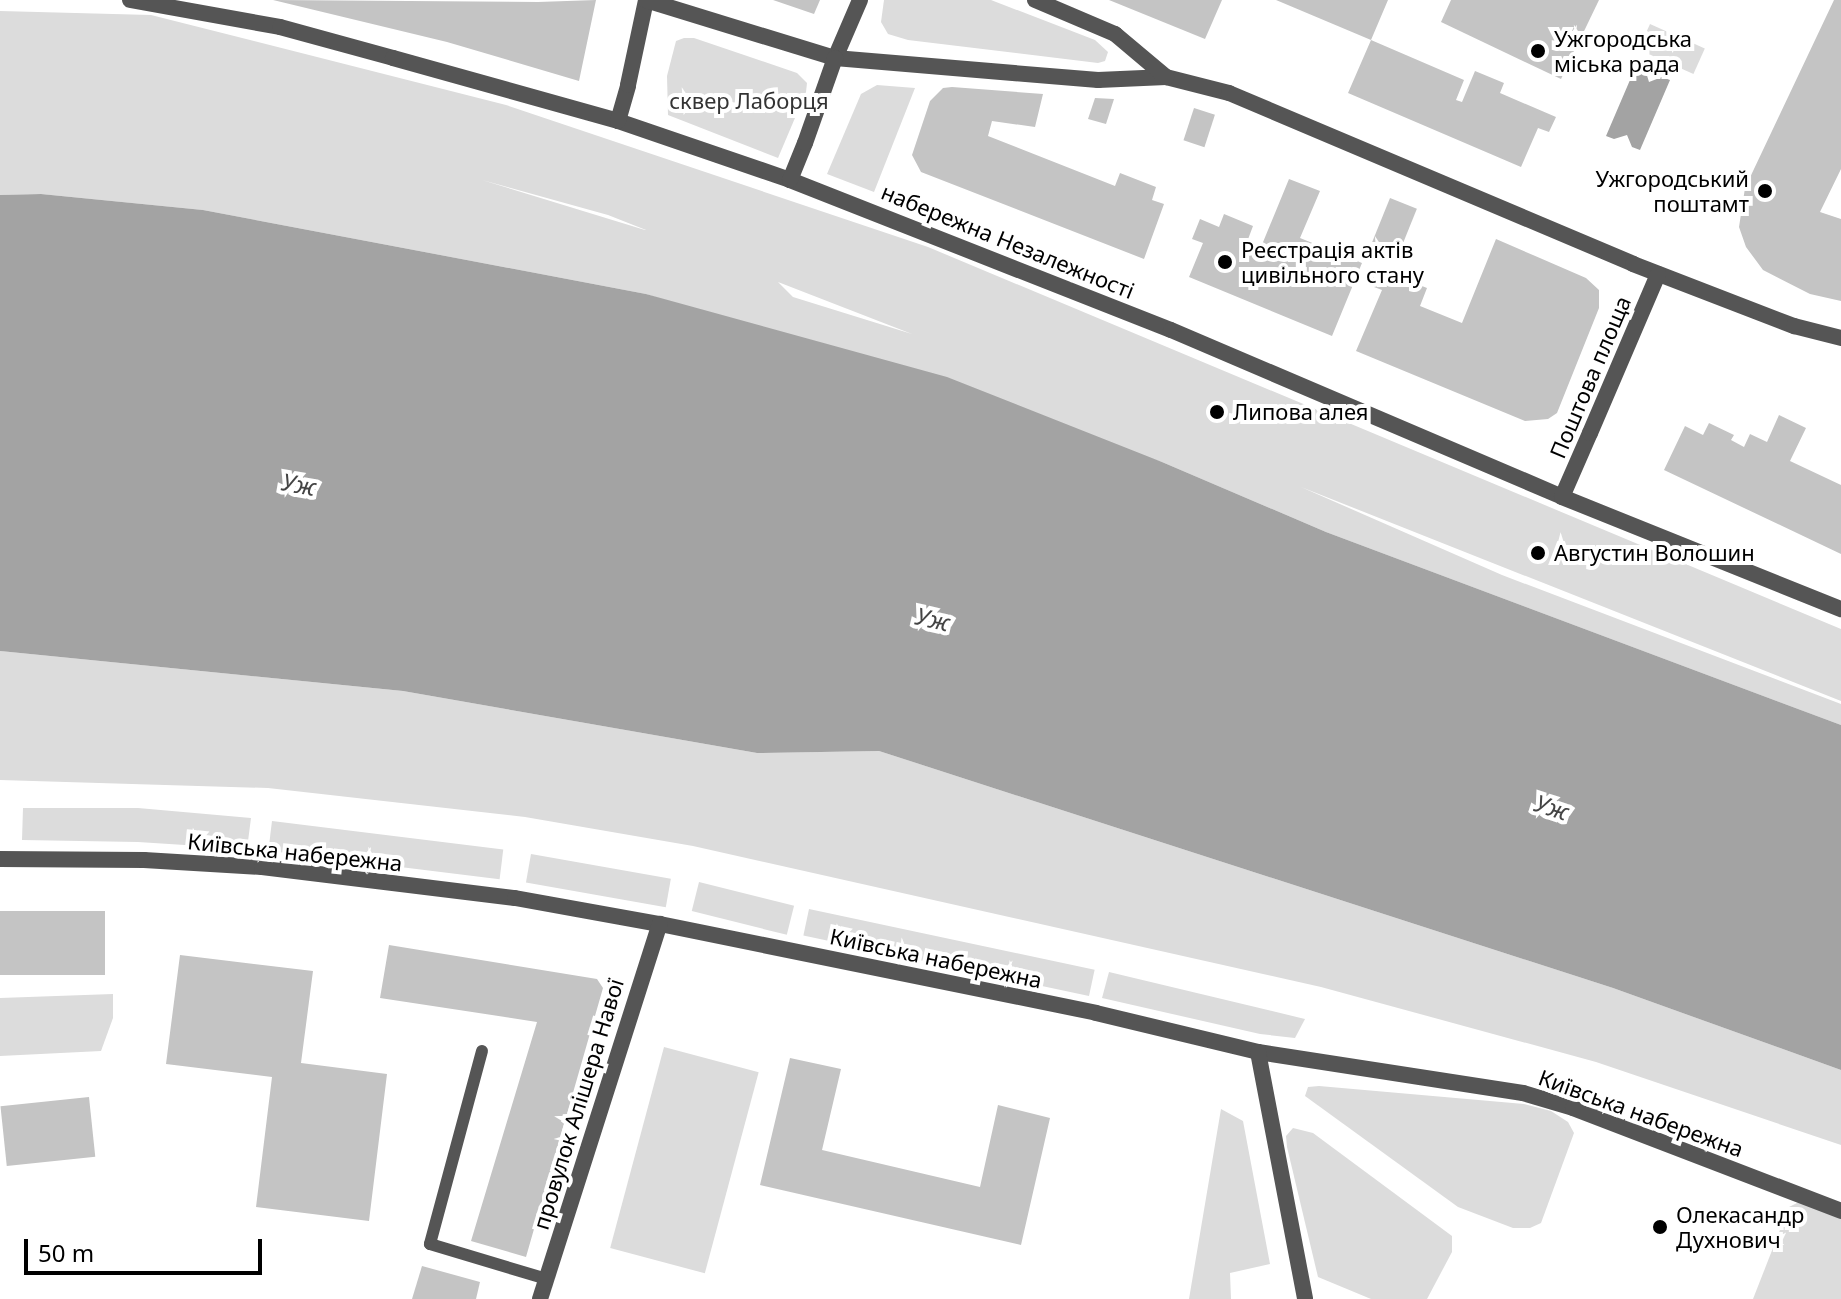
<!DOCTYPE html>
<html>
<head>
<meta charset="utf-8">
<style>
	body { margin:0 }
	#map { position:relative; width:1841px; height:1299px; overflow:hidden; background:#fff; font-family:"Noto Sans",sans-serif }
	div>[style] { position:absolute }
	.green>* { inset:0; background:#dcdcdc; transform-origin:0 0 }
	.water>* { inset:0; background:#a3a3a3 }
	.building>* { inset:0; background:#c4c4c4; transform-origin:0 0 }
	.service>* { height:12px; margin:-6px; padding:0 6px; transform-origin:6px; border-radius:6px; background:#555 }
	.pedestrian>* { height:16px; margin:-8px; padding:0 8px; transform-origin:8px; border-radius:8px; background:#555 }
	.minor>* { height:16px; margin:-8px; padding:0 8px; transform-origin:8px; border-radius:8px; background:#555 }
	.dots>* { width:22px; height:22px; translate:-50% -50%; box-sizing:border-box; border:4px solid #fff; border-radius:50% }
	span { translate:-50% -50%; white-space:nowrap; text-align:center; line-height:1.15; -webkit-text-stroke:8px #fff; paint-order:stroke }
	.poi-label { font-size:22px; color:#000 }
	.left { translate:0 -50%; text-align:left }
	.right { translate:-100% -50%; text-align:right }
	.park-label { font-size:22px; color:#333 }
	.street-label { font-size:22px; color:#000 }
	.water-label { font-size:24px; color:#444; font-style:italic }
	.scale { position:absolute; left:24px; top:1239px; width:238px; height:36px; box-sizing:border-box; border:4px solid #000; border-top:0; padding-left:10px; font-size:24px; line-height:28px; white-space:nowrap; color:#000; -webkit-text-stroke:6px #fff; paint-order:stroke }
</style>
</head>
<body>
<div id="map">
	<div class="green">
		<i style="clip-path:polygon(884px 0,991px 0,1095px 40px,1108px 52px,1105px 61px,1098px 63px,908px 40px,888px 34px,881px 22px)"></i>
		<i style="clip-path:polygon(evenodd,0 11px,151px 15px,506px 105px,928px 247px,1841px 629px,1841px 701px,1301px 487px,1502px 575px,1841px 704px,1841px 725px,1326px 532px,1162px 462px,646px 294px,203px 210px,41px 194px,0 195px,0 11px,482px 180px,608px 215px,646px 230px,645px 230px,482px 180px,0 11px,778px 282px,912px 334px,793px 297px,778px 282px)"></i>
		<i style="left:1650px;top:24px;width:60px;height:28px;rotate:24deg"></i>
		<i style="clip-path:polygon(684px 38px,694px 38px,797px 73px,807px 83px,806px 92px,778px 158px,668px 115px,667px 76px,676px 41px)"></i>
		<i style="clip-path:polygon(877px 85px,915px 88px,874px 192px,827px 174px,861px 94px)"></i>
		<i style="clip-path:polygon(0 651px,403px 691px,757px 753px,879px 751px,1613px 988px,1841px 1070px,1841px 1145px,1596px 1062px,1321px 987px,693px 846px,525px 817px,268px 788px,0 780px)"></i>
		<i style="clip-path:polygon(23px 808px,138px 808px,251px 818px,247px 849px,138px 842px,22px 840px)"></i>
		<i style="left:272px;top:821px;width:233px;height:30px;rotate:7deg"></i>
		<i style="left:531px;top:854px;width:142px;height:29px;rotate:10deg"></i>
		<i style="left:699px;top:882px;width:98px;height:30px;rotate:14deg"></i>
		<i style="left:809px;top:909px;width:292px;height:27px;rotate:12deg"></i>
		<i style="clip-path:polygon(1109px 972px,1305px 1019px,1295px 1038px,1260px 1034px,1102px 998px)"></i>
		<i style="clip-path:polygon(113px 994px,113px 1018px,101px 1051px,0 1056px,0 998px)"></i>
		<i style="left:664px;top:1047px;width:98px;height:208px;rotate:15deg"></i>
		<i style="clip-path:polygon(1319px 1086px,1524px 1104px,1551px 1111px,1568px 1122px,1574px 1133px,1541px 1223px,1530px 1228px,1513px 1228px,1458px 1207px,1305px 1096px,1308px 1087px)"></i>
		<i style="clip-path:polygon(1221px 1109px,1243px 1121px,1270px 1264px,1230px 1273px,1231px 1299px,1189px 1299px)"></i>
		<i style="clip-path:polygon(1293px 1128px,1313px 1133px,1452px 1236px,1452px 1252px,1427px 1299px,1371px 1299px,1318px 1277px,1287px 1147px,1286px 1136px)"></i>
		<i style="clip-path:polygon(1799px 1202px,1841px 1216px,1841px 1299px,1753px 1299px,1789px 1207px)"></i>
	</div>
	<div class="water">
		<i style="clip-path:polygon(1636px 66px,1645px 69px,1649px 82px,1662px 77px,1670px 80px,1640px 150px,1632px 147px,1627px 135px,1614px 139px,1606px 136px)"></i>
		<i style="clip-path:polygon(41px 194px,203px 210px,646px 294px,947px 377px,1162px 462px,1326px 532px,1841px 725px,1841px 1070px,1613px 988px,879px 751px,757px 753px,403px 691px,0 651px,0 195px)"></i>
	</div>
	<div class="building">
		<i style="clip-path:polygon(273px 0,538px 2px,596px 0,579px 81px,447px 42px)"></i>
		<i style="clip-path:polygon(773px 0,820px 0,814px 14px)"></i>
		<i style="clip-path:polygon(1109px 0,1222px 0,1205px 39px)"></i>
		<i style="clip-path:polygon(1276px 0,1388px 0,1371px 40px,1464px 80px,1456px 100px,1462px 102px,1475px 71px,1504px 83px,1500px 93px,1556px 117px,1549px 132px,1538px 128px,1521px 167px,1348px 93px,1371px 40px)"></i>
		<i style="clip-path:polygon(1451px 0,1599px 0,1561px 79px,1441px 22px)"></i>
		<i style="clip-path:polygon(1834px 0,1841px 0,1841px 169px,1820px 212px,1841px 219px,1841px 301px,1810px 294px,1763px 270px,1746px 247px,1739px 227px,1745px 188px)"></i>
		<i style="clip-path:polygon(952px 87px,1043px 94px,1035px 127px,992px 121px,988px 136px,1115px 186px,1120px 173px,1156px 187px,1152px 200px,1164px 204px,1144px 259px,921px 172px,912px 155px,930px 101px,943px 88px)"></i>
		<i style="clip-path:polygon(1095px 98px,1114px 99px,1106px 124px,1088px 119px)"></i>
		<i style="left:1194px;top:108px;width:22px;height:34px;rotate:18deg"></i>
		<i style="clip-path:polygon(1289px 179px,1320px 191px,1300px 238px,1362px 263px,1332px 336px,1189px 277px,1203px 243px,1192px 239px,1200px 219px,1219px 227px,1224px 214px,1253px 226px,1247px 242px,1261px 247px)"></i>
		<i style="left:1390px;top:198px;width:29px;height:51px;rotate:22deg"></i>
		<i style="clip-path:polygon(1496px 239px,1586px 278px,1599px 290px,1599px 308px,1557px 413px,1548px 419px,1525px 421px,1356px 351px,1382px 290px,1366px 284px,1374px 267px,1427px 288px,1420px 306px,1462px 323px)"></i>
		<i style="clip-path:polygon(1779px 415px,1806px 428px,1790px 461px,1841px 485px,1841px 554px,1664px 470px,1685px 426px,1703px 435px,1709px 423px,1734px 435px,1731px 440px,1744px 447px,1750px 434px,1767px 442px)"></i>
		<i style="left:105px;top:911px;width:64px;height:105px;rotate:90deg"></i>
		<i style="clip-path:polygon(389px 945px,597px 979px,603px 988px,526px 1257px,471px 1241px,537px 1022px,380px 998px)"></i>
		<i style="clip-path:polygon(180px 955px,313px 971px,301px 1063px,387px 1074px,369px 1221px,256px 1207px,272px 1077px,166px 1064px)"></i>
		<i style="clip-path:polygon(790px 1058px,841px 1069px,822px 1150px,980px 1187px,998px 1105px,1050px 1118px,1021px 1245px,760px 1185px)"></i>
		<i style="left:89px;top:1097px;width:60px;height:89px;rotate:84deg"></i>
		<i style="clip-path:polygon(422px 1266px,480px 1282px,476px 1299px,412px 1299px)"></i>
	</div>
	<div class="service">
		<i style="left:482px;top:1051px;width:200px;rotate:105.1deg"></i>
		<i style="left:430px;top:1244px;width:122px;rotate:16.7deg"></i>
	</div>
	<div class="pedestrian">
		<i style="left:130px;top:0;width:152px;rotate:10.2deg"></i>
		<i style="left:280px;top:27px;width:117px;rotate:15.3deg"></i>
		<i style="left:393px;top:58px;width:234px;rotate:15.6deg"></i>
		<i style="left:618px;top:121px;width:182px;rotate:18.9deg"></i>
		<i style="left:790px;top:180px;width:409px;rotate:21.5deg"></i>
		<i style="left:1171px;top:330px;width:425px;rotate:23.1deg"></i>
		<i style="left:1562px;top:497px;width:301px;rotate:21.9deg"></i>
		<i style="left:618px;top:121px;width:37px;rotate:-74deg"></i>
		<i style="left:790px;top:180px;width:40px;rotate:-68deg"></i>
		<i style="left:1562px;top:497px;width:70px;rotate:-66.4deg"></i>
	</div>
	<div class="minor">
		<i style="left:860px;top:0;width:63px;rotate:113.3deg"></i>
		<i style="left:835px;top:58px;width:264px;rotate:4.8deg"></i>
		<i style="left:1098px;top:80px;width:68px;rotate:-2.5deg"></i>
		<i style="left:1166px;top:77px;width:65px;rotate:14.3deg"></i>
		<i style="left:1229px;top:93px;width:439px;rotate:22.9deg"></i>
		<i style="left:1633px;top:264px;width:173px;rotate:21.1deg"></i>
		<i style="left:1794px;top:326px;width:49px;rotate:14.3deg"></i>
		<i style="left:1035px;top:0;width:87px;rotate:23deg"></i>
		<i style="left:1115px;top:34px;width:67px;rotate:40.1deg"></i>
		<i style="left:628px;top:85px;width:87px;rotate:-78deg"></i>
		<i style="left:646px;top:0;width:198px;rotate:17.1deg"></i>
		<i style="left:835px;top:58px;width:90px;rotate:109.4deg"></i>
		<i style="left:1590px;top:433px;width:173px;rotate:-66.8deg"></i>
		<i style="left:0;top:859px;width:144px;rotate:0.4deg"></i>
		<i style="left:144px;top:860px;width:118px;rotate:3.4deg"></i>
		<i style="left:262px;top:867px;width:255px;rotate:7deg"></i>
		<i style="left:515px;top:898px;width:147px;rotate:10.2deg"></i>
		<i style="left:660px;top:924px;width:445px;rotate:11.5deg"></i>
		<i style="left:1096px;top:1013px;width:167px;rotate:13.5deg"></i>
		<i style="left:1258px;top:1052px;width:268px;rotate:8.8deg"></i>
		<i style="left:1523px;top:1093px;width:52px;rotate:16.7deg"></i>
		<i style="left:1573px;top:1108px;width:287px;rotate:21deg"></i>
		<i style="left:1258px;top:1052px;width:251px;rotate:79.2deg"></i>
		<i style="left:540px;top:1299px;width:394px;rotate:-72.3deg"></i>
	</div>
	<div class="dots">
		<i style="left:1538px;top:51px;background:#000"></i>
		<i style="left:1765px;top:191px;background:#000"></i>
		<i style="left:1225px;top:262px;background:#000"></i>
		<i style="left:1217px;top:412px;background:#000"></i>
		<i style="left:1538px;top:553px;background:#000"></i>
		<i style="left:1660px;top:1227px;background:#000"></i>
	</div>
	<div class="poi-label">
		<span class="left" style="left:1554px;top:51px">Ужгородська<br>міська рада</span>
		<span class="right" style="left:1749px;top:191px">Ужгородський<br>поштамт</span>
		<span class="left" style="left:1241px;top:262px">Реєстрація актів<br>цивільного стану</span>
		<span class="left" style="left:1233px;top:412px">Липова алея</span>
		<span class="left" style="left:1554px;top:553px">Августин Волошин</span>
		<span class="left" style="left:1676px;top:1227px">Олекасандр<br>Духнович</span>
	</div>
	<div class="park-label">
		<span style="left:749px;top:101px">сквер Лаборця</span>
	</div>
	<div class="street-label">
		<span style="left:1008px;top:241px;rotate:22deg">набережна Незалежності</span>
		<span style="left:1590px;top:377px;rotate:-67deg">Поштова площа</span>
		<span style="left:295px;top:852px;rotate:6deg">Київська набережна</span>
		<span style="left:936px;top:958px;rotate:12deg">Київська набережна</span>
		<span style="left:578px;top:1104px;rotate:-73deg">провулок Алішера Навої</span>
		<span style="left:1641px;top:1113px;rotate:20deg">Київська набережна</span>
	</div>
	<div class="water-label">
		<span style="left:299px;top:484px;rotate:10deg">Уж</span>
		<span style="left:933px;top:619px;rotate:13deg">Уж</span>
		<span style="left:1552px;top:807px;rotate:18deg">Уж</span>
	</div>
	<div class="scale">50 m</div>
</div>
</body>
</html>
